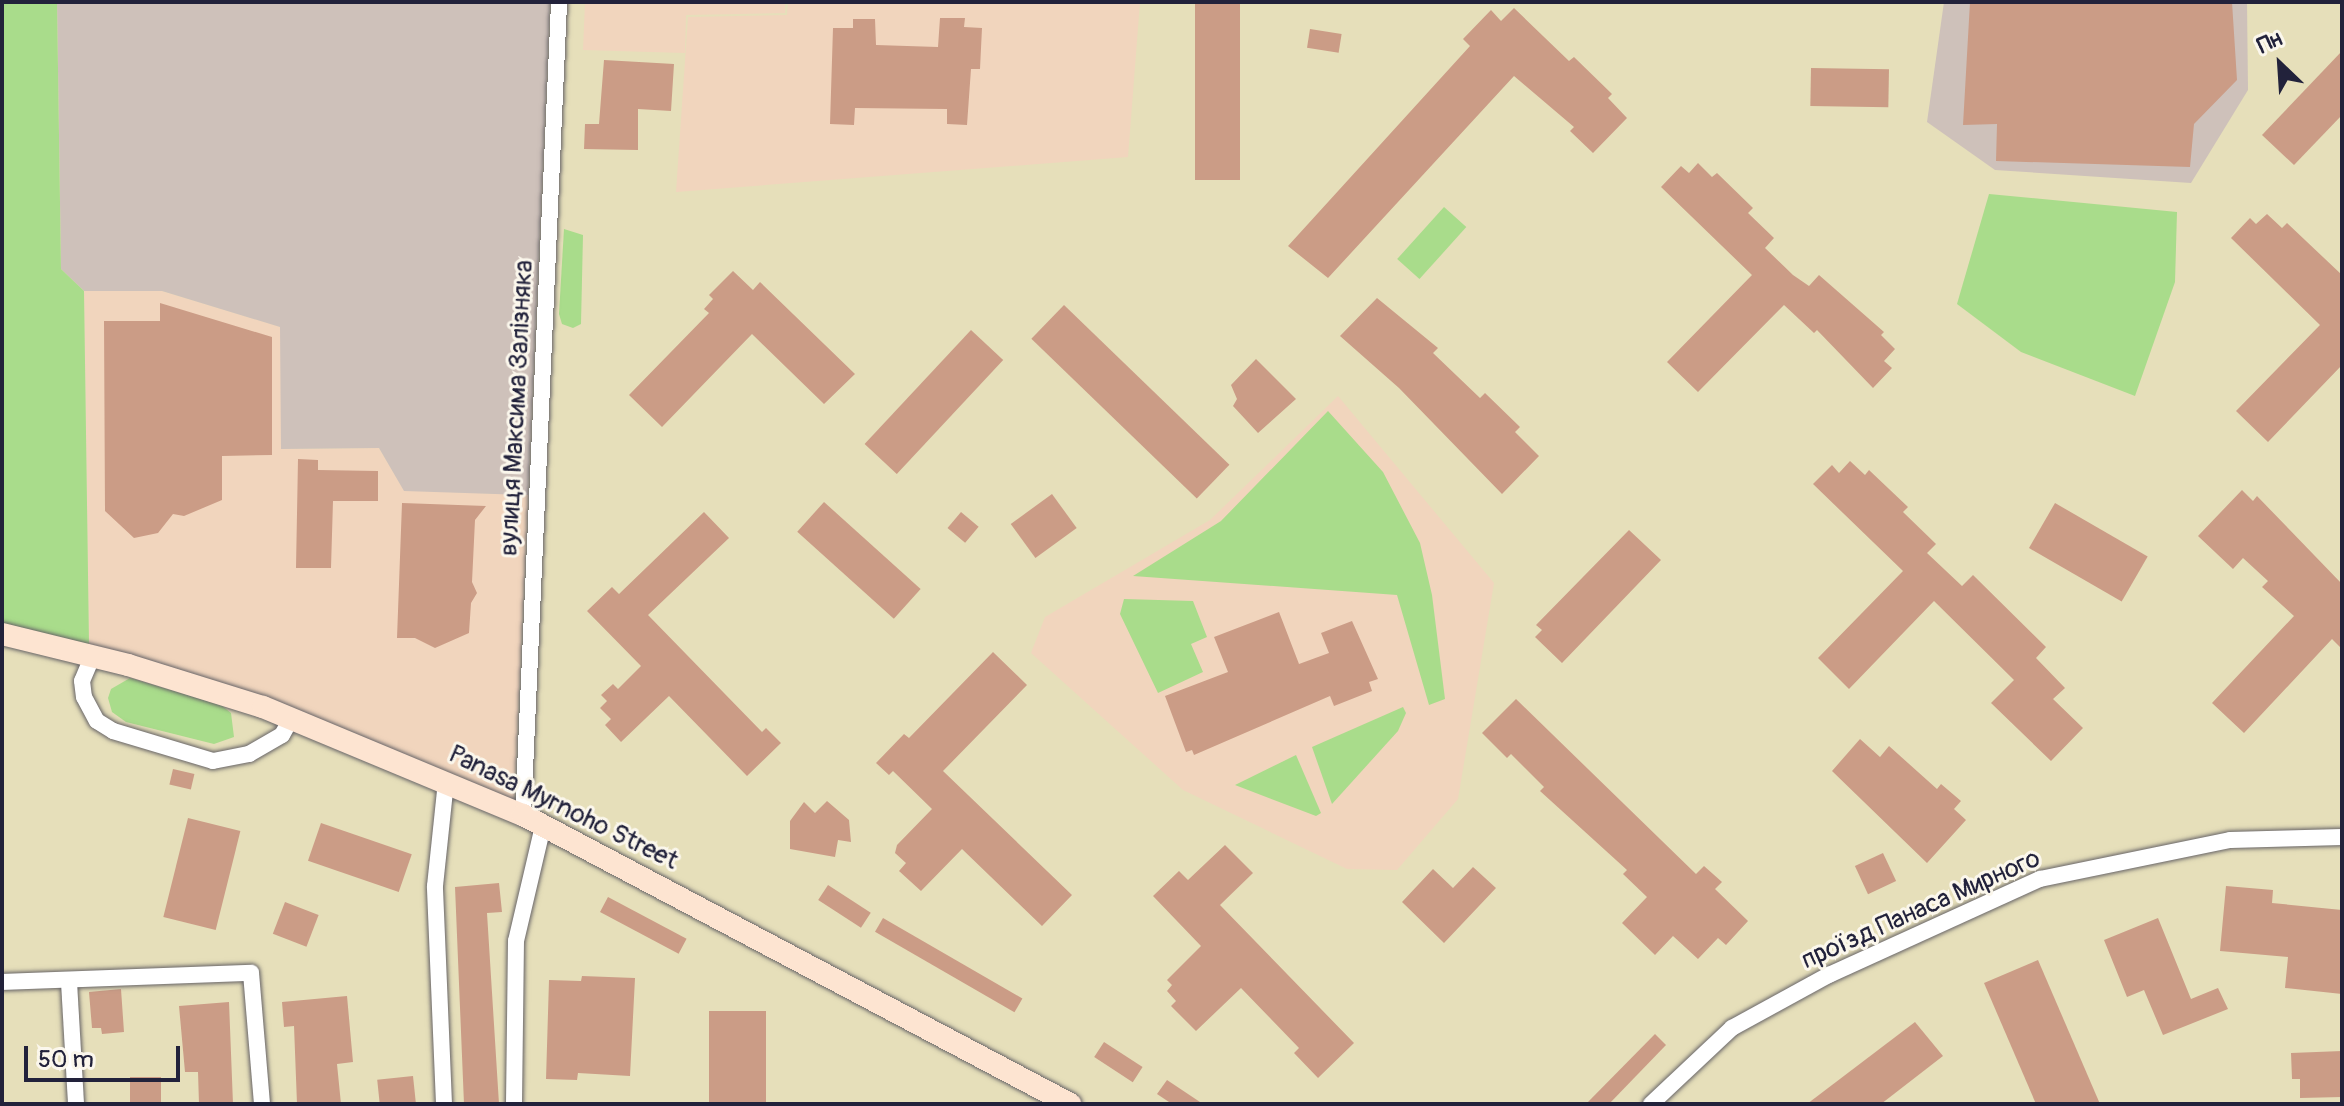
<!DOCTYPE html>
<html>
<head>
<meta charset="utf-8">
<style>
	body { margin:0 }
	#map { position:relative; width:2344px; height:1106px; overflow:hidden; background:#e6dfba; font-family:Pangolin,sans-serif }
	div>[style] { position:absolute }
	.built>* { inset:0; background:#f1d5bd }
	.industrial>* { inset:0; background:#cec1ba }
	.green>* { inset:0; background:#a9dc8b; transform-origin:0 0 }
	.building>* { inset:0; background:#cb9c86; transform-origin:0 0 }
	.roads { filter:drop-shadow(0 0 2px #676467) drop-shadow(0 0 2px #676467) }
	.street>* { height:16px; margin:-8px; padding:0 8px; transform-origin:8px; border-radius:8px; background:#fff }
	.secondary>* { height:22px; margin:-11px; padding:0 11px; transform-origin:11px; border-radius:11px; background:#fde4d1 }
	span { translate:-50% -50%; white-space:nowrap; text-align:center; line-height:1.15; -webkit-text-stroke:6px #fbf7ec; paint-order:stroke }
	.street-label { font-size:26px; color:#22223b }
	.frame { position:absolute; inset:0; border:4px solid #22223b; pointer-events:none }
	.north { position:absolute; left:2240px; top:24px; width:80px; height:80px; -webkit-text-stroke:6px #fbf7ec; paint-order:stroke; rotate:335deg; font-size:22px; font-weight:700; line-height:32px; text-align:center; color:#22223b }
	.north::after { content:''; display:block; margin:auto; width:28px; height:36px; background:#22223b; clip-path:polygon(50% 0,100% 100%,50% 72%,0 100%) }
	.scale { position:absolute; left:24px; top:1046px; width:156px; height:36px; box-sizing:border-box; border:4px solid #22223b; border-top:0; padding-left:10px; font-size:24px; line-height:28px; white-space:nowrap; color:#22223b; -webkit-text-stroke:6px #fbf7ec; paint-order:stroke }
</style>
</head>
<body>
<div id="map">
	<div class="built">
		<i style="clip-path:polygon(585px 2px,785px 2px,785px 13px,686px 15px,685px 53px,583px 50px)"></i>
		<i style="clip-path:polygon(788px 2px,1140px 2px,1128px 157px,676px 192px,688px 17px,787px 15px)"></i>
		<i style="clip-path:polygon(84px 291px,162px 291px,281px 327px,282px 449px,379px 448px,404px 490px,528px 495px,514px 801px,89px 644px)"></i>
		<i style="clip-path:polygon(1338px 396px,1494px 583px,1458px 799px,1397px 870px,1347px 869px,1183px 790px,1031px 653px,1045px 617px,1210px 520px)"></i>
	</div>
	<div class="industrial">
		<i style="clip-path:polygon(57px 2px,550px 2px,528px 495px,404px 491px,379px 448px,281px 449px,280px 327px,162px 291px,84px 291px,61px 269px)"></i>
		<i style="clip-path:polygon(1944px 2px,2247px 2px,2248px 90px,2191px 183px,1995px 170px,1927px 122px)"></i>
	</div>
	<div class="green">
		<i style="clip-path:polygon(2px 2px,57px 2px,61px 269px,84px 291px,89px 644px,2px 625px)"></i>
		<i style="clip-path:polygon(1989px 194px,2177px 212px,2175px 282px,2135px 396px,2021px 352px,1957px 304px)"></i>
		<i style="left:1444px;top:207px;width:30px;height:70px;rotate:42deg"></i>
		<i style="clip-path:polygon(564px 229px,583px 235px,581px 324px,573px 328px,562px 324px,559px 314px)"></i>
		<i style="clip-path:polygon(1328px 411px,1383px 472px,1420px 543px,1432px 595px,1445px 699px,1429px 705px,1397px 595px,1133px 576px,1221px 521px)"></i>
		<i style="clip-path:polygon(1124px 599px,1193px 601px,1207px 637px,1191px 644px,1203px 672px,1158px 693px,1120px 614px)"></i>
		<i style="clip-path:polygon(130px 678px,221px 705px,231px 713px,234px 737px,214px 744px,126px 722px,112px 712px,108px 698px,111px 689px)"></i>
		<i style="clip-path:polygon(1403px 707px,1406px 713px,1398px 731px,1332px 804px,1312px 747px)"></i>
		<i style="clip-path:polygon(1296px 755px,1321px 813px,1316px 816px,1235px 785px)"></i>
	</div>
	<div class="building">
		<i style="left:1195px;top:2px;width:45px;height:178px"></i>
		<i style="clip-path:polygon(1970px 2px,2232px 2px,2237px 80px,2194px 124px,2190px 167px,1996px 161px,1997px 124px,1963px 125px)"></i>
		<i style="clip-path:polygon(1514px 8px,1569px 61px,1574px 57px,1612px 94px,1608px 98px,1627px 118px,1593px 153px,1570px 131px,1574px 127px,1514px 76px,1328px 278px,1288px 246px,1470px 46px,1463px 39px,1491px 10px,1501px 21px)"></i>
		<i style="clip-path:polygon(940px 18px,965px 18px,964px 27px,982px 28px,980px 69px,971px 69px,967px 125px,947px 124px,947px 109px,855px 108px,854px 125px,830px 124px,833px 28px,853px 28px,853px 19px,875px 19px,876px 45px,938px 47px)"></i>
		<i style="left:1310px;top:29px;width:32px;height:19px;rotate:9deg"></i>
		<i style="clip-path:polygon(2342px 51px,2342px 115px,2294px 165px,2262px 135px)"></i>
		<i style="clip-path:polygon(604px 60px,674px 64px,671px 111px,638px 109px,638px 150px,584px 149px,585px 124px,599px 124px)"></i>
		<i style="left:1811px;top:68px;width:78px;height:38px;rotate:1deg"></i>
		<i style="clip-path:polygon(1698px 163px,1712px 177px,1717px 173px,1753px 208px,1748px 213px,1774px 238px,1765px 248px,1793px 275px,1809px 286px,1819px 275px,1884px 332px,1881px 335px,1895px 349px,1884px 361px,1892px 368px,1873px 388px,1817px 330px,1814px 333px,1784px 305px,1698px 392px,1667px 362px,1752px 275px,1661px 187px,1681px 166px,1689px 173px)"></i>
		<i style="clip-path:polygon(2267px 214px,2282px 228px,2287px 223px,2342px 275px,2342px 365px,2268px 442px,2236px 411px,2320px 325px,2231px 238px,2250px 218px,2256px 224px)"></i>
		<i style="clip-path:polygon(733px 271px,753px 290px,760px 282px,855px 374px,824px 404px,752px 334px,662px 427px,629px 395px,709px 313px,704px 309px,713px 299px,709px 295px)"></i>
		<i style="clip-path:polygon(1377px 298px,1438px 348px,1433px 353px,1480px 398px,1485px 393px,1520px 427px,1515px 432px,1539px 456px,1502px 494px,1399px 388px,1340px 336px)"></i>
		<i style="clip-path:polygon(160px 303px,272px 337px,272px 455px,222px 456px,222px 500px,184px 516px,173px 514px,158px 533px,134px 538px,105px 511px,104px 321px,160px 321px)"></i>
		<i style="left:1064px;top:305px;width:230px;height:47px;rotate:44deg"></i>
		<i style="left:971px;top:330px;width:44px;height:156px;rotate:43deg"></i>
		<i style="clip-path:polygon(1256px 359px,1296px 399px,1258px 433px,1233px 406px,1237px 399px,1231px 385px)"></i>
		<i style="clip-path:polygon(298px 459px,318px 460px,318px 470px,378px 471px,378px 501px,333px 501px,331px 568px,296px 568px)"></i>
		<i style="clip-path:polygon(1850px 461px,1865px 475px,1869px 470px,1908px 507px,1903px 512px,1936px 544px,1927px 553px,1962px 586px,1973px 575px,2046px 647px,2036px 658px,2065px 688px,2053px 699px,2083px 728px,2051px 761px,1991px 703px,2014px 680px,1934px 601px,1849px 689px,1818px 658px,1903px 571px,1813px 484px,1832px 465px,1839px 473px)"></i>
		<i style="clip-path:polygon(2242px 490px,2253px 501px,2257px 496px,2342px 584px,2342px 649px,2332px 639px,2244px 733px,2212px 703px,2294px 616px,2262px 587px,2268px 581px,2243px 558px,2233px 569px,2198px 536px)"></i>
		<i style="left:1052px;top:494px;width:42px;height:51px;rotate:54deg"></i>
		<i style="left:824px;top:502px;width:130px;height:40px;rotate:42deg"></i>
		<i style="clip-path:polygon(402px 503px,486px 506px,475px 520px,472px 582px,477px 593px,471px 603px,469px 633px,435px 648px,415px 638px,397px 638px)"></i>
		<i style="left:2055px;top:503px;width:107px;height:52px;rotate:30deg"></i>
		<i style="clip-path:polygon(704px 512px,729px 538px,648px 615px,762px 732px,766px 728px,781px 743px,747px 776px,669px 696px,621px 742px,605px 725px,611px 719px,600px 708px,607px 701px,601px 695px,613px 684px,618px 689px,641px 666px,587px 611px,612px 587px,619px 594px)"></i>
		<i style="left:961px;top:512px;width:23px;height:21px;rotate:40deg"></i>
		<i style="clip-path:polygon(1629px 530px,1661px 560px,1562px 663px,1535px 637px,1542px 630px,1536px 625px)"></i>
		<i style="clip-path:polygon(1279px 612px,1299px 664px,1329px 653px,1321px 633px,1352px 621px,1378px 679px,1369px 682px,1372px 691px,1334px 706px,1330px 696px,1194px 755px,1192px 750px,1186px 752px,1165px 696px,1228px 672px,1214px 637px)"></i>
		<i style="clip-path:polygon(993px 652px,1027px 685px,943px 771px,1072px 895px,1042px 926px,962px 849px,921px 891px,899px 871px,906px 863px,895px 853px,897px 845px,932px 809px,893px 771px,889px 775px,876px 763px,904px 734px,909px 738px)"></i>
		<i style="clip-path:polygon(1516px 699px,1696px 874px,1704px 866px,1722px 882px,1715px 889px,1748px 921px,1726px 945px,1718px 938px,1698px 959px,1673px 936px,1655px 955px,1622px 923px,1647px 897px,1623px 874px,1627px 870px,1540px 791px,1544px 787px,1511px 754px,1507px 758px,1482px 733px)"></i>
		<i style="clip-path:polygon(1860px 739px,1880px 757px,1889px 746px,1937px 789px,1941px 784px,1961px 801px,1954px 809px,1966px 820px,1927px 863px,1832px 771px)"></i>
		<i style="left:173px;top:769px;width:22px;height:16px;rotate:13deg"></i>
		<i style="clip-path:polygon(827px 801px,849px 820px,851px 842px,838px 840px,835px 857px,790px 849px,790px 821px,804px 802px,815px 813px)"></i>
		<i style="left:188px;top:818px;width:54px;height:102px;rotate:14deg"></i>
		<i style="left:321px;top:823px;width:96px;height:40px;rotate:19deg"></i>
		<i style="clip-path:polygon(1225px 845px,1253px 873px,1220px 905px,1354px 1043px,1318px 1078px,1294px 1053px,1299px 1048px,1241px 988px,1196px 1031px,1171px 1006px,1176px 1001px,1167px 991px,1172px 985px,1167px 980px,1201px 946px,1153px 896px,1179px 871px,1188px 880px)"></i>
		<i style="left:1883px;top:853px;width:31px;height:31px;rotate:65deg"></i>
		<i style="clip-path:polygon(1473px 867px,1496px 888px,1444px 943px,1402px 902px,1433px 869px,1453px 888px)"></i>
		<i style="clip-path:polygon(499px 883px,502px 912px,487px 913px,499px 1104px,464px 1104px,455px 887px)"></i>
		<i style="left:828px;top:885px;width:51px;height:18px;rotate:33deg"></i>
		<i style="clip-path:polygon(2226px 886px,2273px 890px,2272px 903px,2342px 910px,2342px 994px,2285px 988px,2288px 957px,2220px 951px)"></i>
		<i style="left:608px;top:897px;width:89px;height:17px;rotate:28deg"></i>
		<i style="left:285px;top:902px;width:36px;height:34px;rotate:21deg"></i>
		<i style="left:883px;top:918px;width:161px;height:16px;rotate:30deg"></i>
		<i style="clip-path:polygon(2158px 918px,2191px 999px,2218px 988px,2228px 1009px,2163px 1035px,2144px 990px,2127px 997px,2104px 940px)"></i>
		<i style="clip-path:polygon(2038px 960px,2100px 1104px,2036px 1104px,1984px 983px)"></i>
		<i style="clip-path:polygon(582px 976px,635px 978px,630px 1076px,578px 1073px,577px 1080px,546px 1079px,549px 980px,581px 981px)"></i>
		<i style="clip-path:polygon(121px 989px,124px 1032px,102px 1034px,101px 1028px,92px 1028px,89px 992px)"></i>
		<i style="clip-path:polygon(347px 996px,353px 1062px,337px 1064px,341px 1104px,297px 1104px,294px 1026px,284px 1027px,282px 1002px)"></i>
		<i style="clip-path:polygon(229px 1002px,233px 1104px,199px 1104px,198px 1072px,185px 1072px,179px 1006px)"></i>
		<i style="left:709px;top:1011px;width:57px;height:92px"></i>
		<i style="clip-path:polygon(1915px 1022px,1943px 1056px,1881px 1104px,1807px 1104px)"></i>
		<i style="clip-path:polygon(1655px 1034px,1666px 1045px,1609px 1104px,1586px 1104px)"></i>
		<i style="left:1104px;top:1042px;width:46px;height:18px;rotate:33deg"></i>
		<i style="clip-path:polygon(2342px 1051px,2342px 1097px,2300px 1098px,2300px 1079px,2292px 1079px,2291px 1053px)"></i>
		<i style="left:413px;top:1076px;width:28px;height:36px;rotate:84deg"></i>
		<i style="left:130px;top:1077px;width:31px;height:27px"></i>
		<i style="clip-path:polygon(1167px 1080px,1203px 1104px,1172px 1104px,1157px 1094px)"></i>
	</div>
	<div class="roads">
		<div class="street">
			<i style="left:93px;top:655px;width:28px;rotate:113deg"></i>
			<i style="left:82px;top:681px;width:16px;rotate:83deg"></i>
			<i style="left:84px;top:697px;width:27px;rotate:62deg"></i>
			<i style="left:97px;top:721px;width:19px;rotate:32deg"></i>
			<i style="left:113px;top:731px;width:104px;rotate:16.7deg"></i>
			<i style="left:213px;top:761px;width:37px;rotate:-11deg"></i>
			<i style="left:249px;top:754px;width:38px;rotate:-30deg"></i>
			<i style="left:282px;top:735px;width:18px;rotate:-61deg"></i>
			<i style="left:523px;top:815px;width:814px;rotate:-87.46deg"></i>
			<i style="left:2px;top:982px;width:249px;rotate:-2.1deg"></i>
			<i style="left:251px;top:973px;width:131px;rotate:85.2deg"></i>
			<i style="left:69px;top:982px;width:122px;rotate:86.7deg"></i>
			<i style="left:444px;top:1104px;width:218px;rotate:-92.4deg"></i>
			<i style="left:435px;top:886px;width:105px;rotate:-84deg"></i>
			<i style="left:514px;top:1104px;width:163px;rotate:-89.3deg"></i>
			<i style="left:516px;top:941px;width:118px;rotate:-76.8deg"></i>
			<i style="left:1651px;top:1104px;width:111px;rotate:-43.2deg"></i>
			<i style="left:1732px;top:1028px;width:111px;rotate:-28.7deg"></i>
			<i style="left:1829px;top:975px;width:232px;rotate:-24.5deg"></i>
			<i style="left:2040px;top:879px;width:194px;rotate:-11.6deg"></i>
			<i style="left:2230px;top:840px;width:112px;rotate:-1.5deg"></i>
		</div>
		<div class="secondary">
			<i style="left:2px;top:634px;width:130px;rotate:13.8deg"></i>
			<i style="left:128px;top:665px;width:141px;rotate:17.3deg"></i>
			<i style="left:263px;top:707px;width:282px;rotate:22.6deg"></i>
			<i style="left:523px;top:815px;width:619px;rotate:27.85deg"></i>
		</div>
	</div>
	<div class="street-label">
		<span style="left:517px;top:408px;rotate:-87deg">вулиця Максима Залізняка</span>
		<span style="left:563px;top:808px;rotate:26deg">Panasa Myrnoho Street</span>
		<span style="left:1921px;top:910px;rotate:-24deg">проїзд Панаса Мирного</span>
	</div>
	<div class="frame"></div>
	<div class="north">Пн</div>
	<div class="scale">50 m</div>
</div>
</body>
</html>
